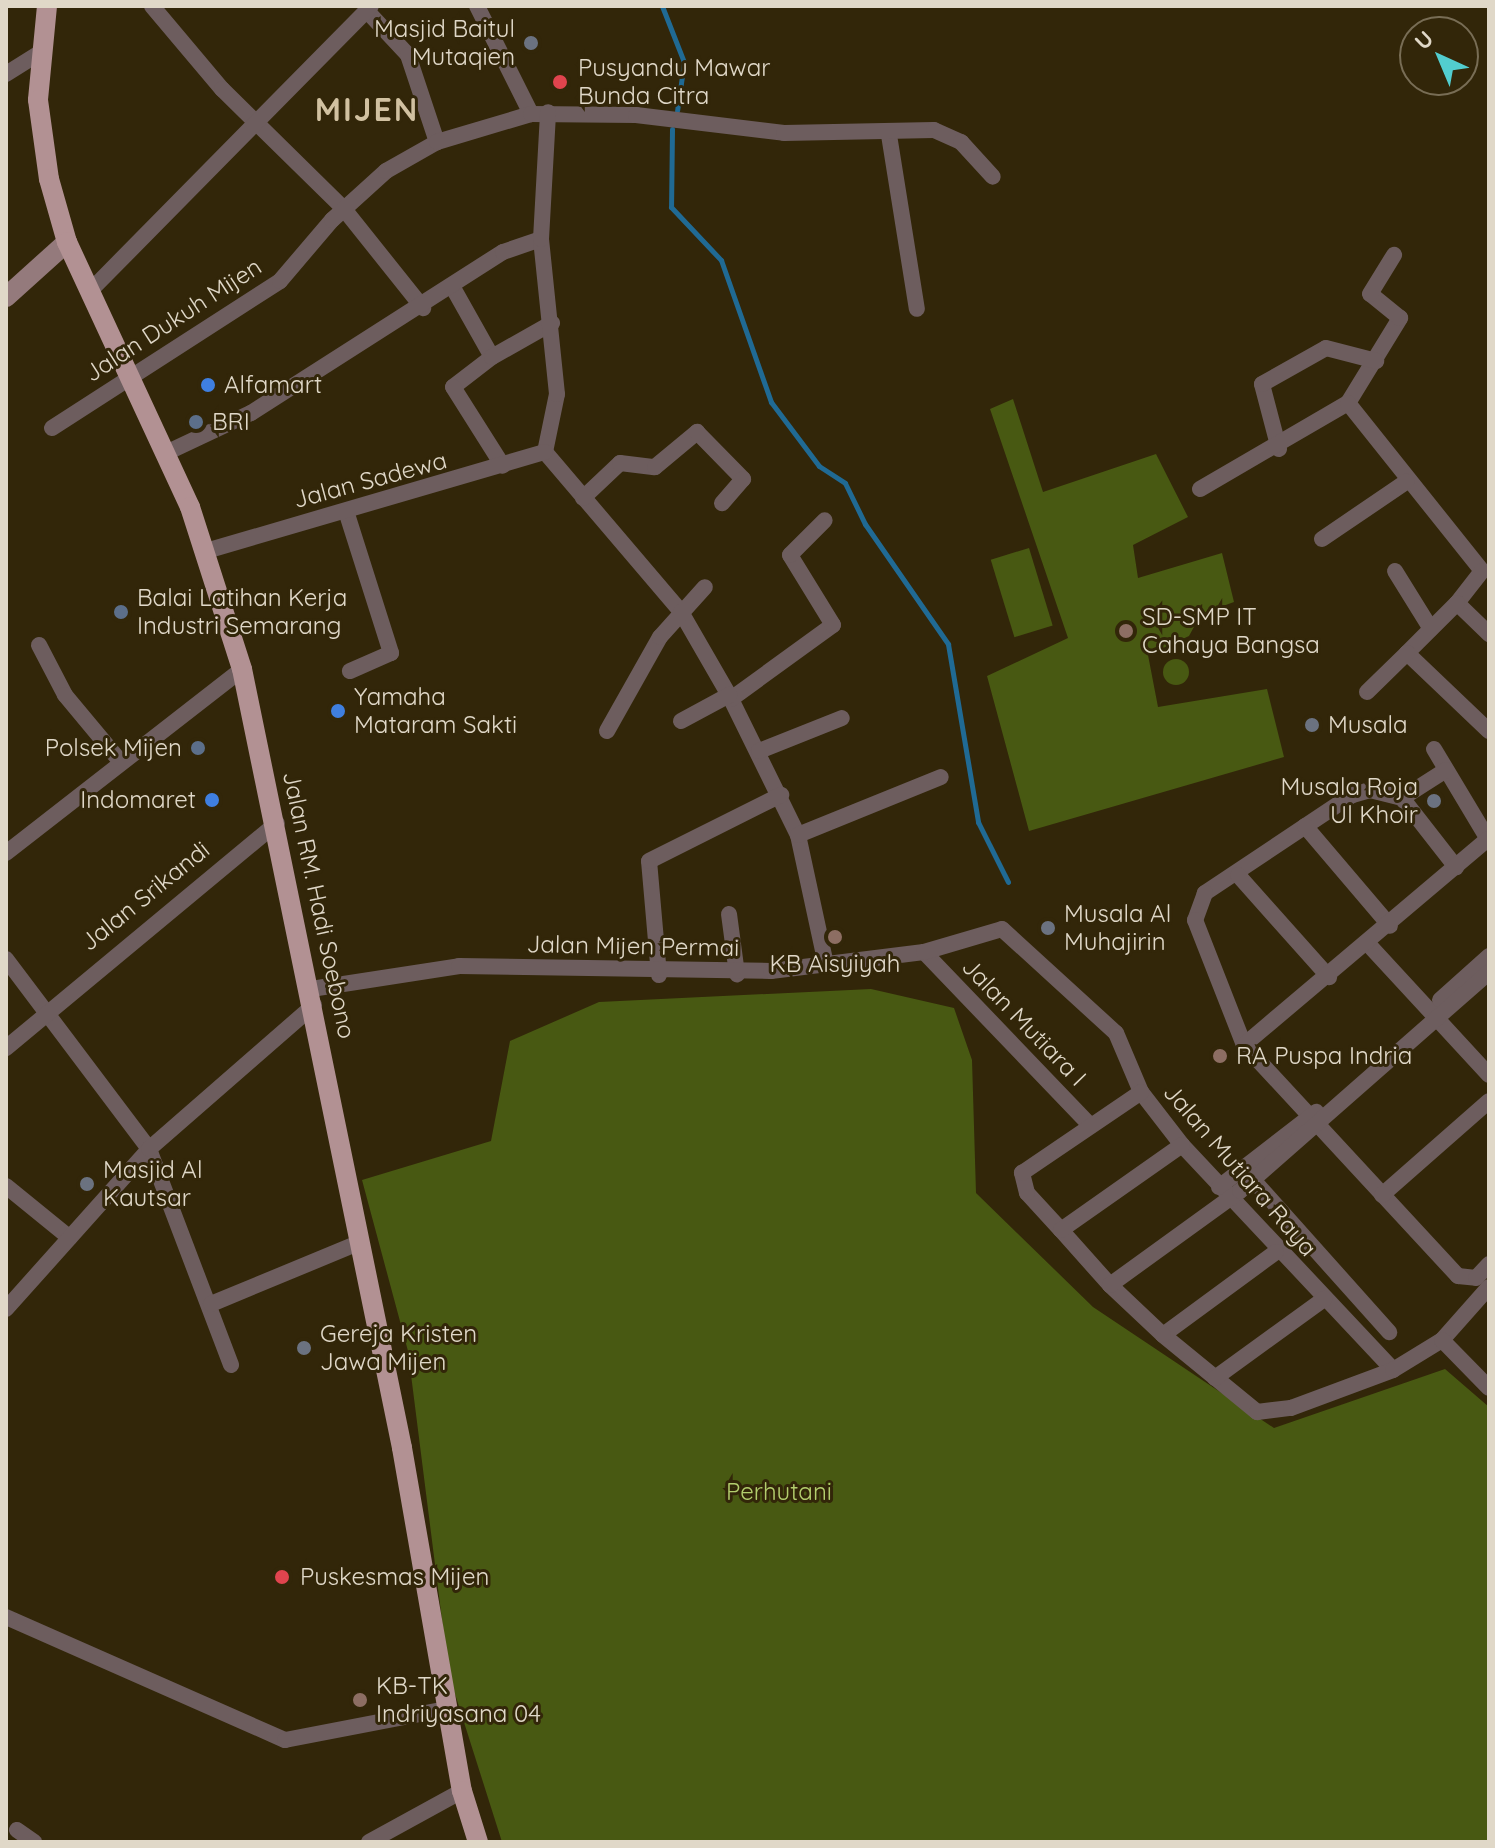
<!DOCTYPE html>
<html>
<head>
<meta charset="utf-8">
<style>
	body { margin:0 }
	#map { position:relative; width:1495px; height:1848px; overflow:hidden; background:#322609; font-family:Quicksand,sans-serif }
	div>[style] { position:absolute }
	.green>* { inset:0; background:#485912; transform-origin:0 0 }
	.round { border-radius:50% }
	.stream>* { height:5px; margin:-2.5px; padding:0 2.5px; transform-origin:2.5px; border-radius:2.5px; background:#206a94 }
	.street>* { height:16px; margin:-8px; padding:0 8px; transform-origin:8px; border-radius:8px; background:#6d5d5e }
	.secondary>* { height:20px; margin:-10px; padding:0 10px; transform-origin:10px; border-radius:10px; background:#947a7c }
	.primary>* { height:20px; margin:-10px; padding:0 10px; transform-origin:10px; border-radius:10px; background:#b29193 }
	.dots>* { width:22px; height:22px; translate:-50% -50%; box-sizing:border-box; border:4px solid #322609; border-radius:50% }
	span { translate:-50% -50%; white-space:nowrap; text-align:center; line-height:1.15; -webkit-text-stroke:6px #322609; paint-order:stroke }
	.poi-label { font-size:24px; color:#e0d8c8 }
	.right { translate:-100% -50%; text-align:right }
	.left { translate:0 -50%; text-align:left }
	.street-label { font-size:24px; color:#e0d8c8 }
	.park-label { font-size:24px; color:#b3ce6d }
	.district-label { font-size:32px; color:#d1c1a1; font-weight:700; letter-spacing:2px }
	.frame { position:absolute; inset:0; border:8px solid #e0d8c8; pointer-events:none }
	.north { position:absolute; left:1399px; top:16px; width:80px; height:80px; box-sizing:border-box; background:#322609; border:2px solid #786d55; border-radius:50%; rotate:316deg; font-size:22px; font-weight:700; line-height:32px; text-align:center; color:#e0d8c8 }
	.north::after { content:''; display:block; margin:auto; width:28px; height:36px; background:#52cdcf; clip-path:polygon(50% 0,100% 100%,50% 72%,0 100%) }
</style>
</head>
<body>
<div id="map">
	<div class="green">
		<i style="clip-path:polygon(1013px 399px,1043px 492px,1156px 454px,1188px 517px,1133px 545px,1138px 578px,1222px 553px,1234px 602px,1201px 614px,1189px 636px,1148px 655px,1158px 707px,1267px 689px,1284px 757px,1029px 831px,987px 676px,1068px 638px,990px 409px)"></i>
		<i style="left:1029px;top:548px;width:81px;height:40px;rotate:73deg"></i>
		<i class="round" style="left:1163px;top:659px;width:26px;height:26px"></i>
		<i style="clip-path:polygon(871px 989px,954px 1008px,972px 1060px,976px 1193px,1093px 1307px,1274px 1428px,1445px 1369px,1489px 1407px,1489px 1842px,502px 1842px,449px 1675px,408px 1351px,362px 1180px,491px 1141px,510px 1041px,599px 1002px)"></i>
	</div>
	<div class="stream">
		<i style="left:662px;top:6px;width:60px;rotate:68.6deg"></i>
		<i style="left:684px;top:62px;width:49px;rotate:98.1deg"></i>
		<i style="left:672px;top:129px;width:78px;rotate:90.7deg"></i>
		<i style="left:671px;top:207px;width:73px;rotate:46.7deg"></i>
		<i style="left:721px;top:260px;width:151px;rotate:70.6deg"></i>
		<i style="left:771px;top:402px;width:80px;rotate:53.1deg"></i>
		<i style="left:819px;top:466px;width:31px;rotate:33deg"></i>
		<i style="left:845px;top:483px;width:46px;rotate:64deg"></i>
		<i style="left:865px;top:524px;width:146px;rotate:55.3deg"></i>
		<i style="left:948px;top:644px;width:181px;rotate:80.4deg"></i>
		<i style="left:978px;top:822px;width:67px;rotate:63.4deg"></i>
	</div>
	<div class="street">
		<i style="left:152px;top:6px;width:109px;rotate:49.9deg"></i>
		<i style="left:222px;top:89px;width:171px;rotate:44.5deg"></i>
		<i style="left:344px;top:209px;width:127px;rotate:51.4deg"></i>
		<i style="left:477px;top:6px;width:121px;rotate:63.4deg"></i>
		<i style="left:367px;top:11px;width:60px;rotate:47deg"></i>
		<i style="left:408px;top:55px;width:92px;rotate:71.6deg"></i>
		<i style="left:6px;top:74px;width:40px;rotate:-32deg"></i>
		<i style="left:889px;top:135px;width:176px;rotate:80.9deg"></i>
		<i style="left:452px;top:286px;width:81px;rotate:60.6deg"></i>
		<i style="left:492px;top:357px;width:49px;rotate:142.4deg"></i>
		<i style="left:453px;top:387px;width:93px;rotate:57.7deg"></i>
		<i style="left:92px;top:289px;width:397px;rotate:-45.4deg"></i>
		<i style="left:492px;top:357px;width:69px;rotate:-29.5deg"></i>
		<i style="left:1348px;top:403px;width:100px;rotate:-58.5deg"></i>
		<i style="left:1400px;top:318px;width:38px;rotate:-141deg"></i>
		<i style="left:1370px;top:294px;width:46px;rotate:-58.4deg"></i>
		<i style="left:52px;top:428px;width:271px;rotate:-32.8deg"></i>
		<i style="left:280px;top:281px;width:80px;rotate:-49.6deg"></i>
		<i style="left:332px;top:220px;width:73px;rotate:-42.2deg"></i>
		<i style="left:386px;top:171px;width:59px;rotate:-29.6deg"></i>
		<i style="left:437px;top:142px;width:98px;rotate:-16.6deg"></i>
		<i style="left:531px;top:114px;width:105px;rotate:0.5deg"></i>
		<i style="left:636px;top:115px;width:149px;rotate:6.9deg"></i>
		<i style="left:784px;top:133px;width:150px;rotate:-1.1deg"></i>
		<i style="left:934px;top:130px;width:30px;rotate:24deg"></i>
		<i style="left:961px;top:142px;width:47px;rotate:47.6deg"></i>
		<i style="left:1279px;top:449px;width:67px;rotate:-104.7deg"></i>
		<i style="left:1262px;top:384px;width:73px;rotate:-29.4deg"></i>
		<i style="left:1326px;top:348px;width:52px;rotate:14.6deg"></i>
		<i style="left:168px;top:452px;width:92px;rotate:-25.2deg"></i>
		<i style="left:251px;top:413px;width:299px;rotate:-32.6deg"></i>
		<i style="left:503px;top:252px;width:40px;rotate:-18.9deg"></i>
		<i style="left:545px;top:452px;width:210px;rotate:49.6deg"></i>
		<i style="left:681px;top:612px;width:96px;rotate:60deg"></i>
		<i style="left:729px;top:695px;width:156px;rotate:63.8deg"></i>
		<i style="left:798px;top:835px;width:132px;rotate:77.8deg"></i>
		<i style="left:545px;top:452px;width:59px;rotate:-78.3deg"></i>
		<i style="left:557px;top:394px;width:156px;rotate:-95.9deg"></i>
		<i style="left:541px;top:239px;width:127px;rotate:-86.8deg"></i>
		<i style="left:1200px;top:489px;width:171px;rotate:-30.2deg"></i>
		<i style="left:1348px;top:403px;width:215px;rotate:51.4deg"></i>
		<i style="left:1482px;top:571px;width:41px;rotate:128deg"></i>
		<i style="left:1457px;top:603px;width:45px;rotate:44.1deg"></i>
		<i style="left:583px;top:498px;width:51px;rotate:-43.4deg"></i>
		<i style="left:620px;top:463px;width:35px;rotate:7deg"></i>
		<i style="left:655px;top:467px;width:55px;rotate:-39.8deg"></i>
		<i style="left:697px;top:432px;width:66px;rotate:45.6deg"></i>
		<i style="left:743px;top:479px;width:32px;rotate:131deg"></i>
		<i style="left:346px;top:511px;width:149px;rotate:72.4deg"></i>
		<i style="left:391px;top:653px;width:45px;rotate:156.3deg"></i>
		<i style="left:1322px;top:539px;width:102px;rotate:-34.2deg"></i>
		<i style="left:206px;top:551px;width:353px;rotate:-16.3deg"></i>
		<i style="left:1395px;top:571px;width:68px;rotate:58.2deg"></i>
		<i style="left:1457px;top:603px;width:71px;rotate:135deg"></i>
		<i style="left:1407px;top:653px;width:113px;rotate:43.6deg"></i>
		<i style="left:39px;top:645px;width:56px;rotate:62.5deg"></i>
		<i style="left:65px;top:695px;width:86px;rotate:50.2deg"></i>
		<i style="left:1367px;top:692px;width:56px;rotate:-44.3deg"></i>
		<i style="left:731px;top:699px;width:126px;rotate:-36deg"></i>
		<i style="left:833px;top:625px;width:82px;rotate:-121.6deg"></i>
		<i style="left:790px;top:555px;width:49px;rotate:-45deg"></i>
		<i style="left:681px;top:721px;width:55px;rotate:-28.4deg"></i>
		<i style="left:607px;top:731px;width:108px;rotate:-60.6deg"></i>
		<i style="left:660px;top:637px;width:67px;rotate:-48deg"></i>
		<i style="left:1434px;top:749px;width:107px;rotate:59.1deg"></i>
		<i style="left:759px;top:751px;width:89px;rotate:-21.7deg"></i>
		<i style="left:1446px;top:770px;width:52px;rotate:147.5deg"></i>
		<i style="left:1402px;top:798px;width:33px;rotate:-166deg"></i>
		<i style="left:1370px;top:790px;width:19px;rotate:164deg"></i>
		<i style="left:1352px;top:795px;width:177px;rotate:146.3deg"></i>
		<i style="left:1205px;top:893px;width:29px;rotate:110deg"></i>
		<i style="left:1195px;top:920px;width:134px;rotate:68.6deg"></i>
		<i style="left:1244px;top:1045px;width:315px;rotate:47.2deg"></i>
		<i style="left:1458px;top:1276px;width:18px;rotate:6deg"></i>
		<i style="left:1476px;top:1278px;width:19px;rotate:-47deg"></i>
		<i style="left:1402px;top:798px;width:88px;rotate:52deg"></i>
		<i style="left:1305px;top:826px;width:131px;rotate:49.6deg"></i>
		<i style="left:798px;top:835px;width:154px;rotate:-22.1deg"></i>
		<i style="left:6px;top:853px;width:299px;rotate:-37.9deg"></i>
		<i style="left:1238px;top:875px;width:137px;rotate:48.3deg"></i>
		<i style="left:729px;top:914px;width:61px;rotate:82.4deg"></i>
		<i style="left:1369px;top:945px;width:177px;rotate:47.3deg"></i>
		<i style="left:924px;top:952px;width:240px;rotate:46.2deg"></i>
		<i style="left:6px;top:959px;width:238px;rotate:53deg"></i>
		<i style="left:149px;top:1149px;width:231px;rotate:69.2deg"></i>
		<i style="left:659px;top:975px;width:114px;rotate:-95deg"></i>
		<i style="left:649px;top:861px;width:148px;rotate:-26.6deg"></i>
		<i style="left:311px;top:989px;width:150px;rotate:-8.8deg"></i>
		<i style="left:459px;top:966px;width:312px;rotate:0.9deg"></i>
		<i style="left:771px;top:971px;width:154px;rotate:-7.1deg"></i>
		<i style="left:924px;top:952px;width:81px;rotate:-16.4deg"></i>
		<i style="left:1002px;top:929px;width:154px;rotate:42.4deg"></i>
		<i style="left:1116px;top:1033px;width:64px;rotate:67deg"></i>
		<i style="left:1141px;top:1092px;width:67px;rotate:52.3deg"></i>
		<i style="left:1182px;top:1145px;width:308px;rotate:46.8deg"></i>
		<i style="left:1440px;top:1000px;width:66px;rotate:-41.9deg"></i>
		<i style="left:1244px;top:1045px;width:319px;rotate:-40.2deg"></i>
		<i style="left:6px;top:1048px;width:352px;rotate:-39.7deg"></i>
		<i style="left:1246px;top:1172px;width:215px;rotate:48.2deg"></i>
		<i style="left:6px;top:1186px;width:82px;rotate:39.1deg"></i>
		<i style="left:1219px;top:1187px;width:123px;rotate:-37.7deg"></i>
		<i style="left:1382px;top:1195px;width:142px;rotate:-41.3deg"></i>
		<i style="left:1061px;top:1230px;width:50px;rotate:-132.6deg"></i>
		<i style="left:1027px;top:1193px;width:21px;rotate:-104deg"></i>
		<i style="left:1022px;top:1173px;width:144px;rotate:-34.2deg"></i>
		<i style="left:1276px;top:1252px;width:140px;rotate:143.7deg"></i>
		<i style="left:1163px;top:1335px;width:122px;rotate:39.3deg"></i>
		<i style="left:1257px;top:1412px;width:34px;rotate:-7deg"></i>
		<i style="left:1291px;top:1408px;width:109px;rotate:-20.4deg"></i>
		<i style="left:1393px;top:1370px;width:57px;rotate:-31.5deg"></i>
		<i style="left:1442px;top:1340px;width:71px;rotate:-48.4deg"></i>
		<i style="left:1110px;top:1285px;width:74px;rotate:-131.7deg"></i>
		<i style="left:1061px;top:1230px;width:148px;rotate:-35.1deg"></i>
		<i style="left:211px;top:1304px;width:159px;rotate:-22.5deg"></i>
		<i style="left:6px;top:1309px;width:215px;rotate:-48.2deg"></i>
		<i style="left:149px;top:1149px;width:219px;rotate:-41.1deg"></i>
		<i style="left:1163px;top:1335px;width:73px;rotate:-136.7deg"></i>
		<i style="left:1110px;top:1285px;width:160px;rotate:-35.9deg"></i>
		<i style="left:1240px;top:1191px;width:332px;rotate:-41.3deg"></i>
		<i style="left:1442px;top:1340px;width:67px;rotate:45.6deg"></i>
		<i style="left:1215px;top:1378px;width:135px;rotate:-35.9deg"></i>
		<i style="left:6px;top:1617px;width:305px;rotate:23.8deg"></i>
		<i style="left:285px;top:1740px;width:164px;rotate:-10.9deg"></i>
		<i style="left:17px;top:1830px;width:21px;rotate:35deg"></i>
		<i style="left:369px;top:1842px;width:106px;rotate:-28.7deg"></i>
	</div>
	<div class="secondary">
		<i style="left:6px;top:297px;width:82px;rotate:-42deg"></i>
	</div>
	<div class="primary">
		<i style="left:47px;top:6px;width:94px;rotate:95.5deg"></i>
		<i style="left:38px;top:100px;width:80px;rotate:82.1deg"></i>
		<i style="left:49px;top:179px;width:66px;rotate:74.1deg"></i>
		<i style="left:67px;top:242px;width:292px;rotate:65.1deg"></i>
		<i style="left:190px;top:507px;width:170px;rotate:72.2deg"></i>
		<i style="left:242px;top:669px;width:795px;rotate:78.39deg"></i>
		<i style="left:402px;top:1448px;width:348px;rotate:80.1deg"></i>
		<i style="left:462px;top:1791px;width:53px;rotate:72.6deg"></i>
	</div>
	<div class="dots">
		<i style="left:531px;top:43px;background:#6b7280"></i>
		<i style="left:560px;top:82px;background:#e0444e"></i>
		<i style="left:208px;top:385px;background:#3f7fe0"></i>
		<i style="left:196px;top:422px;background:#5c6f8a"></i>
		<i style="left:121px;top:612px;background:#5c6f8a"></i>
		<i style="left:1126px;top:631px;background:#8d6e63"></i>
		<i style="left:338px;top:711px;background:#3f7fe0"></i>
		<i style="left:1312px;top:725px;background:#6b7280"></i>
		<i style="left:198px;top:748px;background:#5c6f8a"></i>
		<i style="left:212px;top:800px;background:#3f7fe0"></i>
		<i style="left:1434px;top:801px;background:#6b7280"></i>
		<i style="left:1048px;top:928px;background:#6b7280"></i>
		<i style="left:835px;top:937px;background:#8d6e63"></i>
		<i style="left:1220px;top:1056px;background:#8d6e63"></i>
		<i style="left:87px;top:1184px;background:#6b7280"></i>
		<i style="left:304px;top:1348px;background:#6b7280"></i>
		<i style="left:282px;top:1577px;background:#e0444e"></i>
		<i style="left:360px;top:1700px;background:#8d6e63"></i>
	</div>
	<div class="poi-label">
		<span class="right" style="left:515px;top:43px">Masjid Baitul<br>Mutaqien</span>
		<span class="left" style="left:578px;top:82px">Pusyandu Mawar<br>Bunda Citra</span>
		<span class="left" style="left:224px;top:385px">Alfamart</span>
		<span class="left" style="left:212px;top:422px">BRI</span>
		<span class="left" style="left:137px;top:612px">Balai Latihan Kerja<br>Industri Semarang</span>
		<span class="left" style="left:1142px;top:631px">SD-SMP IT<br>Cahaya Bangsa</span>
		<span class="left" style="left:354px;top:711px">Yamaha<br>Mataram Sakti</span>
		<span class="left" style="left:1328px;top:725px">Musala</span>
		<span class="right" style="left:182px;top:748px">Polsek Mijen</span>
		<span class="right" style="left:1418px;top:801px">Musala Roja<br>Ul Khoir</span>
		<span class="right" style="left:196px;top:800px">Indomaret</span>
		<span class="left" style="left:1064px;top:928px">Musala Al<br>Muhajirin</span>
		<span style="left:835px;top:964px">KB Aisyiyah</span>
		<span class="left" style="left:1236px;top:1056px">RA Puspa Indria</span>
		<span class="left" style="left:103px;top:1184px">Masjid Al<br>Kautsar</span>
		<span class="left" style="left:320px;top:1348px">Gereja Kristen<br>Jawa Mijen</span>
		<span class="left" style="left:300px;top:1577px">Puskesmas Mijen</span>
		<span class="left" style="left:376px;top:1700px">KB-TK<br>Indriyasana 04</span>
	</div>
	<div class="street-label">
		<span style="left:173px;top:320px;rotate:-33deg">Jalan Dukuh Mijen</span>
		<span style="left:370px;top:480px;rotate:-15deg">Jalan Sadewa</span>
		<span style="left:145px;top:896px;rotate:-39deg">Jalan Srikandi</span>
		<span style="left:319px;top:905px;rotate:78deg">Jalan RM. Hadi Soebono</span>
		<span style="left:633px;top:946px;rotate:1deg">Jalan Mijen Permai</span>
		<span style="left:1024px;top:1022px;rotate:46deg">Jalan Mutiara I</span>
		<span style="left:1240px;top:1170px;rotate:49deg">Jalan Mutiara Raya</span>
	</div>
	<div class="park-label">
		<span style="left:779px;top:1492px">Perhutani</span>
	</div>
	<div class="district-label">
		<span style="left:367px;top:109px">MIJEN</span>
	</div>
	<div class="frame"></div>
	<div class="north">U</div>
</div>
</body>
</html>
